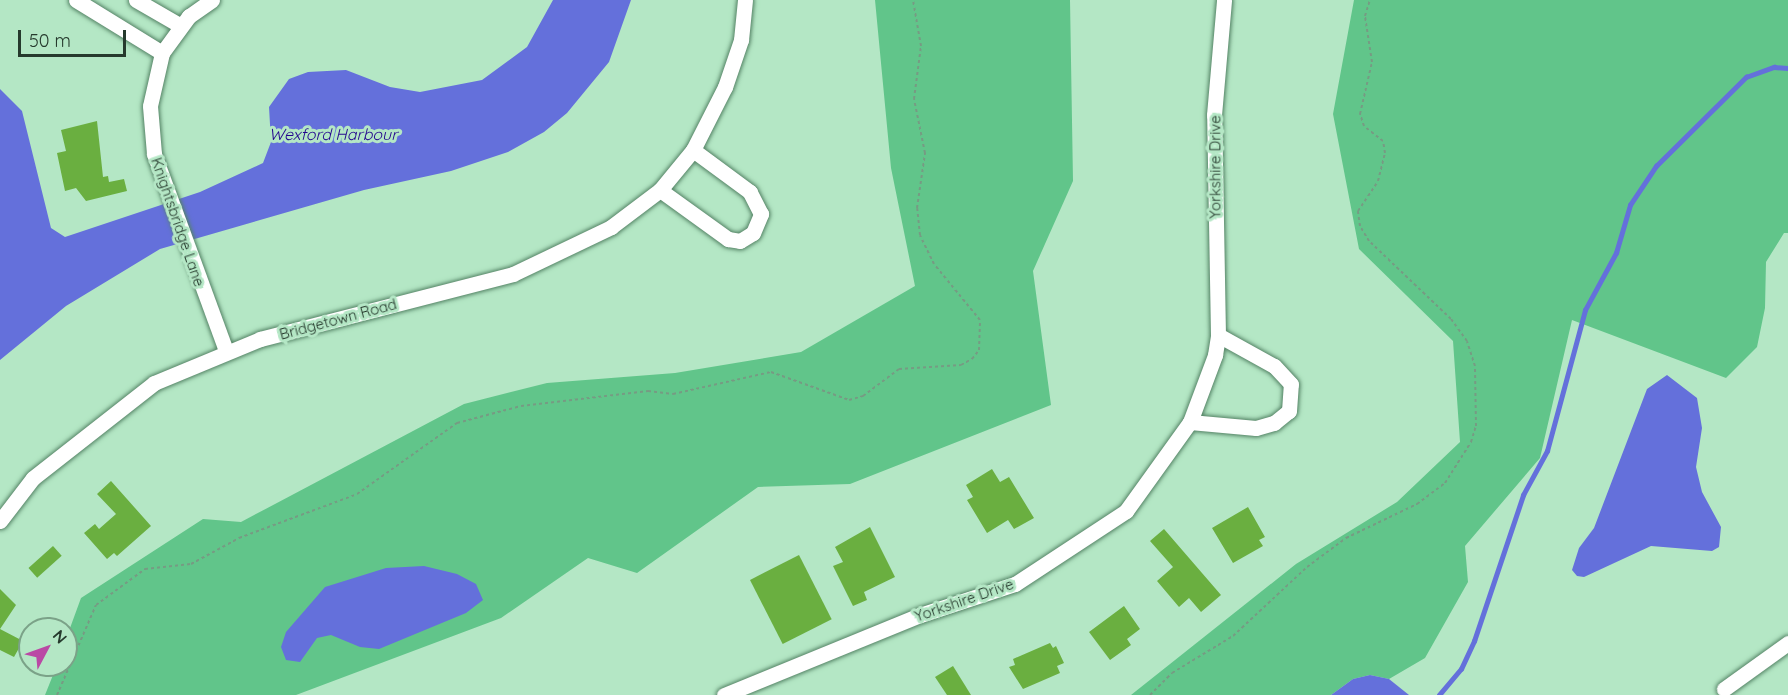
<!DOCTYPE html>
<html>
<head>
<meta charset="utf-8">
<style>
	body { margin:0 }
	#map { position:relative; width:1788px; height:695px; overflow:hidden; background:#b4e7c5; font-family:Quicksand,sans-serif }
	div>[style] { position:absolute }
	.green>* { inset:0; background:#61c58a }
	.water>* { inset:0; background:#6470db }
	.stream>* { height:4.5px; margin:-2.25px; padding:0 2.25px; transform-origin:2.25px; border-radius:2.25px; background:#6470db }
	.building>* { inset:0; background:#6aaf40; transform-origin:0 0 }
	.path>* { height:2px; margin-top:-1px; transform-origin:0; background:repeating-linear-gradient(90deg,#769b83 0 3px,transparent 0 6px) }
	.roads { filter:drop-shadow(0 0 2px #548365) drop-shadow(0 0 2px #548365) }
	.minor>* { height:15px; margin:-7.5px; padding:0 7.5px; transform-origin:7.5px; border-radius:7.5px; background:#fff }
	span { translate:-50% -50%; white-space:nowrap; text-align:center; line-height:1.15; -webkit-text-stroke:6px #b4e7c5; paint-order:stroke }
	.street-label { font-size:15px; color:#263a2d }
	.water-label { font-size:16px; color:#23048e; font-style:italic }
	.north { position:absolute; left:18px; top:617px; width:60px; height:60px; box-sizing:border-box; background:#b4e7c5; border:2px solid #7ba288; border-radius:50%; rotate:49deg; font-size:16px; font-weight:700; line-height:24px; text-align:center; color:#263a2d }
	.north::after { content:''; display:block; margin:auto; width:21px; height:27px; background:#ba49a5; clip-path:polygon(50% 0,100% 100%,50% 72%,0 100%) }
	.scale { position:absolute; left:18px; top:30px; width:108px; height:27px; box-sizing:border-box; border:3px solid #263a2d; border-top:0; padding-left:8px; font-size:18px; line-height:21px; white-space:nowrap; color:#263a2d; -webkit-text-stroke:4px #b4e7c5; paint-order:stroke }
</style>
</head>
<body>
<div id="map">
	<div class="green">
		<i style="clip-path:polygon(875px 0,1070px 0,1073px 181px,1033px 271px,1051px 405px,850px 484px,758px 487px,637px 573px,588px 558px,501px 618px,296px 695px,45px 695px,57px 665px,66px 665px,66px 639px,81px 598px,203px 519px,241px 522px,464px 404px,547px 383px,675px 373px,801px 352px,915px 286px,891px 168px)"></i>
		<i style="clip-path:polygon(1354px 0,1788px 0,1788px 233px,1784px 233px,1766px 262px,1765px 308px,1757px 347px,1726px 378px,1572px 320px,1540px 458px,1465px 546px,1468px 582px,1425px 658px,1389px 679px,1370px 675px,1353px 679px,1331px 695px,1131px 695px,1296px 564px,1397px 502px,1460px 442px,1453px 341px,1359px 249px,1333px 114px)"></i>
	</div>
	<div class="water">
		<i style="clip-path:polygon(553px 0,631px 0,609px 62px,567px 113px,544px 132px,508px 152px,451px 171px,364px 190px,160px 249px,66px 306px,0 360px,0 89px,22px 111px,51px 228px,65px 237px,200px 192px,263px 163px,271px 142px,269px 107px,289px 79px,308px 72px,346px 70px,390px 87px,420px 92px,482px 80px,527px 47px)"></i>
		<i style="clip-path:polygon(1667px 375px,1697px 398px,1702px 428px,1696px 467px,1702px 492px,1721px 527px,1719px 547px,1712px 551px,1651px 546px,1584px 577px,1577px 576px,1572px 570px,1579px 548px,1594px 528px,1647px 389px)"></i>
		<i style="clip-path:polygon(424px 566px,457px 574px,476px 584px,483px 600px,466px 613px,379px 649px,360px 647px,331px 635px,317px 638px,300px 662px,286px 660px,281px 647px,286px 632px,325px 587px,386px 568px)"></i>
		<i style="clip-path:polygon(1370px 675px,1389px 679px,1409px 695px,1331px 695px,1353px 679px)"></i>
	</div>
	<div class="stream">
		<i style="left:1439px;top:695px;width:34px;rotate:-50deg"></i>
		<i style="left:1461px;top:669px;width:31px;rotate:-65deg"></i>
		<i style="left:1474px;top:641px;width:154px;rotate:-71.4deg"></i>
		<i style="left:1523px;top:495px;width:50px;rotate:-61.4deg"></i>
		<i style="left:1547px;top:451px;width:146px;rotate:-74.9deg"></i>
		<i style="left:1585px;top:310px;width:65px;rotate:-61.5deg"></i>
		<i style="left:1616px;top:253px;width:50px;rotate:-73.7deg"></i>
		<i style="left:1630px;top:205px;width:47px;rotate:-56.3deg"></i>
		<i style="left:1656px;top:166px;width:127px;rotate:-44.7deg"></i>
		<i style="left:1746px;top:77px;width:30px;rotate:-20deg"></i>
		<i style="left:1774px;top:67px;width:14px;rotate:4deg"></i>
	</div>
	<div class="building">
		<i style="clip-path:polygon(97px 121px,103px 177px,108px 176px,109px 182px,124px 179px,127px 191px,86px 201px,76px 188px,65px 191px,57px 153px,66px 151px,61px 130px)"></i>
		<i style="clip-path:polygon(992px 469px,1000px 482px,1009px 477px,1034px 518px,1014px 529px,1008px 520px,987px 533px,967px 500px,973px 497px,966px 485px)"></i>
		<i style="clip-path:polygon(111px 481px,151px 526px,117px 556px,114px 553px,107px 559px,84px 533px,95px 524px,99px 529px,116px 514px,97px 494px)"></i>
		<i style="clip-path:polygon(1248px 507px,1265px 537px,1259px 540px,1263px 546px,1233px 563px,1212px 528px)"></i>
		<i style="clip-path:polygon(870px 527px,895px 577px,864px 592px,867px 600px,853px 606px,833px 566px,843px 562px,835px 547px)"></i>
		<i style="clip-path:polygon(1164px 529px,1221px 595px,1201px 612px,1189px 598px,1179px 607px,1157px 581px,1173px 567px,1150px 541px)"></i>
		<i style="left:53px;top:546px;width:13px;height:33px;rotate:48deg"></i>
		<i style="left:799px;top:555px;width:72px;height:55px;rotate:63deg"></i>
		<i style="clip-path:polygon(0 589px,16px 605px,0 629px,23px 641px,14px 657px,0 650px)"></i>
		<i style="clip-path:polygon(1124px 606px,1140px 629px,1127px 639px,1131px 645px,1110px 660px,1089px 632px)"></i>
		<i style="clip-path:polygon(1050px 643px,1053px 648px,1056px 646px,1064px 663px,1057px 666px,1060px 673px,1023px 689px,1009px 667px,1015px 665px,1013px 659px)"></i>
		<i style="clip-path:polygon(953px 666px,971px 695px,947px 695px,935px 677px)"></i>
	</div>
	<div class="path">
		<i style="left:57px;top:695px;width:98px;rotate:-66.6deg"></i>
		<i style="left:96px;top:605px;width:61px;rotate:-36.3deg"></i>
		<i style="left:145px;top:569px;width:46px;rotate:-6.2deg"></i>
		<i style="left:191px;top:564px;width:55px;rotate:-28.4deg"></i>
		<i style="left:239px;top:538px;width:126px;rotate:-20.4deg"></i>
		<i style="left:357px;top:494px;width:123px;rotate:-35.4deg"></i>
		<i style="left:457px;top:423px;width:66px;rotate:-14.9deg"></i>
		<i style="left:521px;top:406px;width:128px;rotate:-6.7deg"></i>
		<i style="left:648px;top:391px;width:25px;rotate:7deg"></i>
		<i style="left:673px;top:394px;width:100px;rotate:-12.7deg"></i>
		<i style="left:771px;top:372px;width:83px;rotate:19.7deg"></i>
		<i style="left:849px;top:400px;width:15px;rotate:-16deg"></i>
		<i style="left:863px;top:396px;width:45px;rotate:-36.9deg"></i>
		<i style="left:899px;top:369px;width:62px;rotate:-3.7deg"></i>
		<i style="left:961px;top:365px;width:13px;rotate:-29deg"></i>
		<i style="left:972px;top:359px;width:11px;rotate:-52deg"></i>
		<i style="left:979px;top:350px;width:30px;rotate:-88deg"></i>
		<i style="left:980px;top:320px;width:72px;rotate:-129.4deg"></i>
		<i style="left:934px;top:264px;width:32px;rotate:-116deg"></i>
		<i style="left:920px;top:235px;width:27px;rotate:-96deg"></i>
		<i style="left:917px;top:208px;width:56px;rotate:-81.7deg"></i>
		<i style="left:925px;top:153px;width:55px;rotate:-101.5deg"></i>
		<i style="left:914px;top:99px;width:53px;rotate:-82.5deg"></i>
		<i style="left:921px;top:46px;width:47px;rotate:-99.9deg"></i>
		<i style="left:1150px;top:695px;width:31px;rotate:-45deg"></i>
		<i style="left:1172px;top:673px;width:71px;rotate:-31.2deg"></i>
		<i style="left:1233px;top:636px;width:101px;rotate:-43deg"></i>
		<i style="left:1307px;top:567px;width:49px;rotate:-36.6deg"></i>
		<i style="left:1346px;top:538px;width:79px;rotate:-25.6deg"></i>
		<i style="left:1417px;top:504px;width:35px;rotate:-37deg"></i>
		<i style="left:1445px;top:483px;width:49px;rotate:-57.6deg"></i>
		<i style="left:1471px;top:442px;width:17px;rotate:-73deg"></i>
		<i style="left:1476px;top:426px;width:60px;rotate:-91deg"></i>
		<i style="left:1475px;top:366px;width:26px;rotate:-108deg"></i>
		<i style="left:1467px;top:341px;width:27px;rotate:-126deg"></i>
		<i style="left:1451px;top:319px;width:113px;rotate:-136.4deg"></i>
		<i style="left:1369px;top:241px;width:17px;rotate:-121deg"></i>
		<i style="left:1360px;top:226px;width:15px;rotate:-98deg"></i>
		<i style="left:1358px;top:211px;width:36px;rotate:-56deg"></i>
		<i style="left:1378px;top:181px;width:29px;rotate:-76deg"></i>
		<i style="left:1385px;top:153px;width:12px;rotate:-99deg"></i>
		<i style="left:1383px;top:141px;width:24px;rotate:-142deg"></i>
		<i style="left:1364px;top:126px;width:13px;rotate:-108deg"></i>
		<i style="left:1360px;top:114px;width:53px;rotate:-77deg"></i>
		<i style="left:1372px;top:62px;width:47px;rotate:-98.7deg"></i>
		<i style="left:1365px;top:16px;width:17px;rotate:-73deg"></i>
	</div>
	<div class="roads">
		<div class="minor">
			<i style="left:76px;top:0;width:101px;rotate:31.6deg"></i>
			<i style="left:136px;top:0;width:52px;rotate:30deg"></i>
			<i style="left:212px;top:0;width:28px;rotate:145deg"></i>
			<i style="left:189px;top:16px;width:46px;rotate:126.1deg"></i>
			<i style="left:162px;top:53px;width:54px;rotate:102.8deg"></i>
			<i style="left:150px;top:106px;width:48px;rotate:85.2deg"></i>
			<i style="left:154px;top:154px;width:210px;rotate:69.9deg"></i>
			<i style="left:660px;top:190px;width:84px;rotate:35.8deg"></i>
			<i style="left:728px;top:239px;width:12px;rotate:9deg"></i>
			<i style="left:740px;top:241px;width:15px;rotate:-32deg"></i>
			<i style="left:753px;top:233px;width:21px;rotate:-67deg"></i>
			<i style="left:761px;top:214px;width:25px;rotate:-117deg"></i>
			<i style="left:750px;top:192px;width:71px;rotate:-143.6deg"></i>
			<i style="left:1190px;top:422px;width:66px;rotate:5.2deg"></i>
			<i style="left:1256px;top:428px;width:19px;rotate:-16deg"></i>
			<i style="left:1274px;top:423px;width:19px;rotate:-39deg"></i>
			<i style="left:1289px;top:411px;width:27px;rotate:-86deg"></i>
			<i style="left:1291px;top:384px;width:25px;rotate:-133deg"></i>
			<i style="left:1274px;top:366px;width:64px;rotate:-151deg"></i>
			<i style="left:0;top:521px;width:54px;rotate:-52.5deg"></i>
			<i style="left:33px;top:478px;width:154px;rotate:-38.1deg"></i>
			<i style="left:154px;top:383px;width:115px;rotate:-22.5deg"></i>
			<i style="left:260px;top:339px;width:261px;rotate:-14.4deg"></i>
			<i style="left:513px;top:274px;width:109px;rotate:-25.6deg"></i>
			<i style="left:611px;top:227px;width:61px;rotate:-37.1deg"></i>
			<i style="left:660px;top:190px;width:52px;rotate:-50.5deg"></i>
			<i style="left:693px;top:150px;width:71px;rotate:-63.1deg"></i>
			<i style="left:725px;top:87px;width:50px;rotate:-71.2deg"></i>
			<i style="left:741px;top:40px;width:40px;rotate:-84.3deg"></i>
			<i style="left:1724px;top:689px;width:79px;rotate:-35.7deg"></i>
			<i style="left:724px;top:695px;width:212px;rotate:-22.2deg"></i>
			<i style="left:920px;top:615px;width:100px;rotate:-18.1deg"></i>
			<i style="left:1015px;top:584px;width:133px;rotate:-33.3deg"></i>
			<i style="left:1126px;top:511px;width:110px;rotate:-54.3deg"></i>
			<i style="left:1190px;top:422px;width:72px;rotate:-69.5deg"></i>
			<i style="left:1215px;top:355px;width:20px;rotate:-81deg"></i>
			<i style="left:1218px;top:335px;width:220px;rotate:-91deg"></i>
			<i style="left:1214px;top:115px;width:115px;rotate:-85deg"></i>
		</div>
	</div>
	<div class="street-label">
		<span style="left:1215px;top:167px;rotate:-90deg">Yorkshire Drive</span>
		<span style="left:178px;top:222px;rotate:71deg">Knightsbridge Lane</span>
		<span style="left:338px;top:319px;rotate:-15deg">Bridgetown Road</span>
		<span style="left:964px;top:600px;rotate:-19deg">Yorkshire Drive</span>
	</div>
	<div class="water-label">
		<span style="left:333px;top:134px">Wexford Harbour</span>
	</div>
	<div class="north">N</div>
	<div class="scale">50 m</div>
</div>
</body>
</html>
